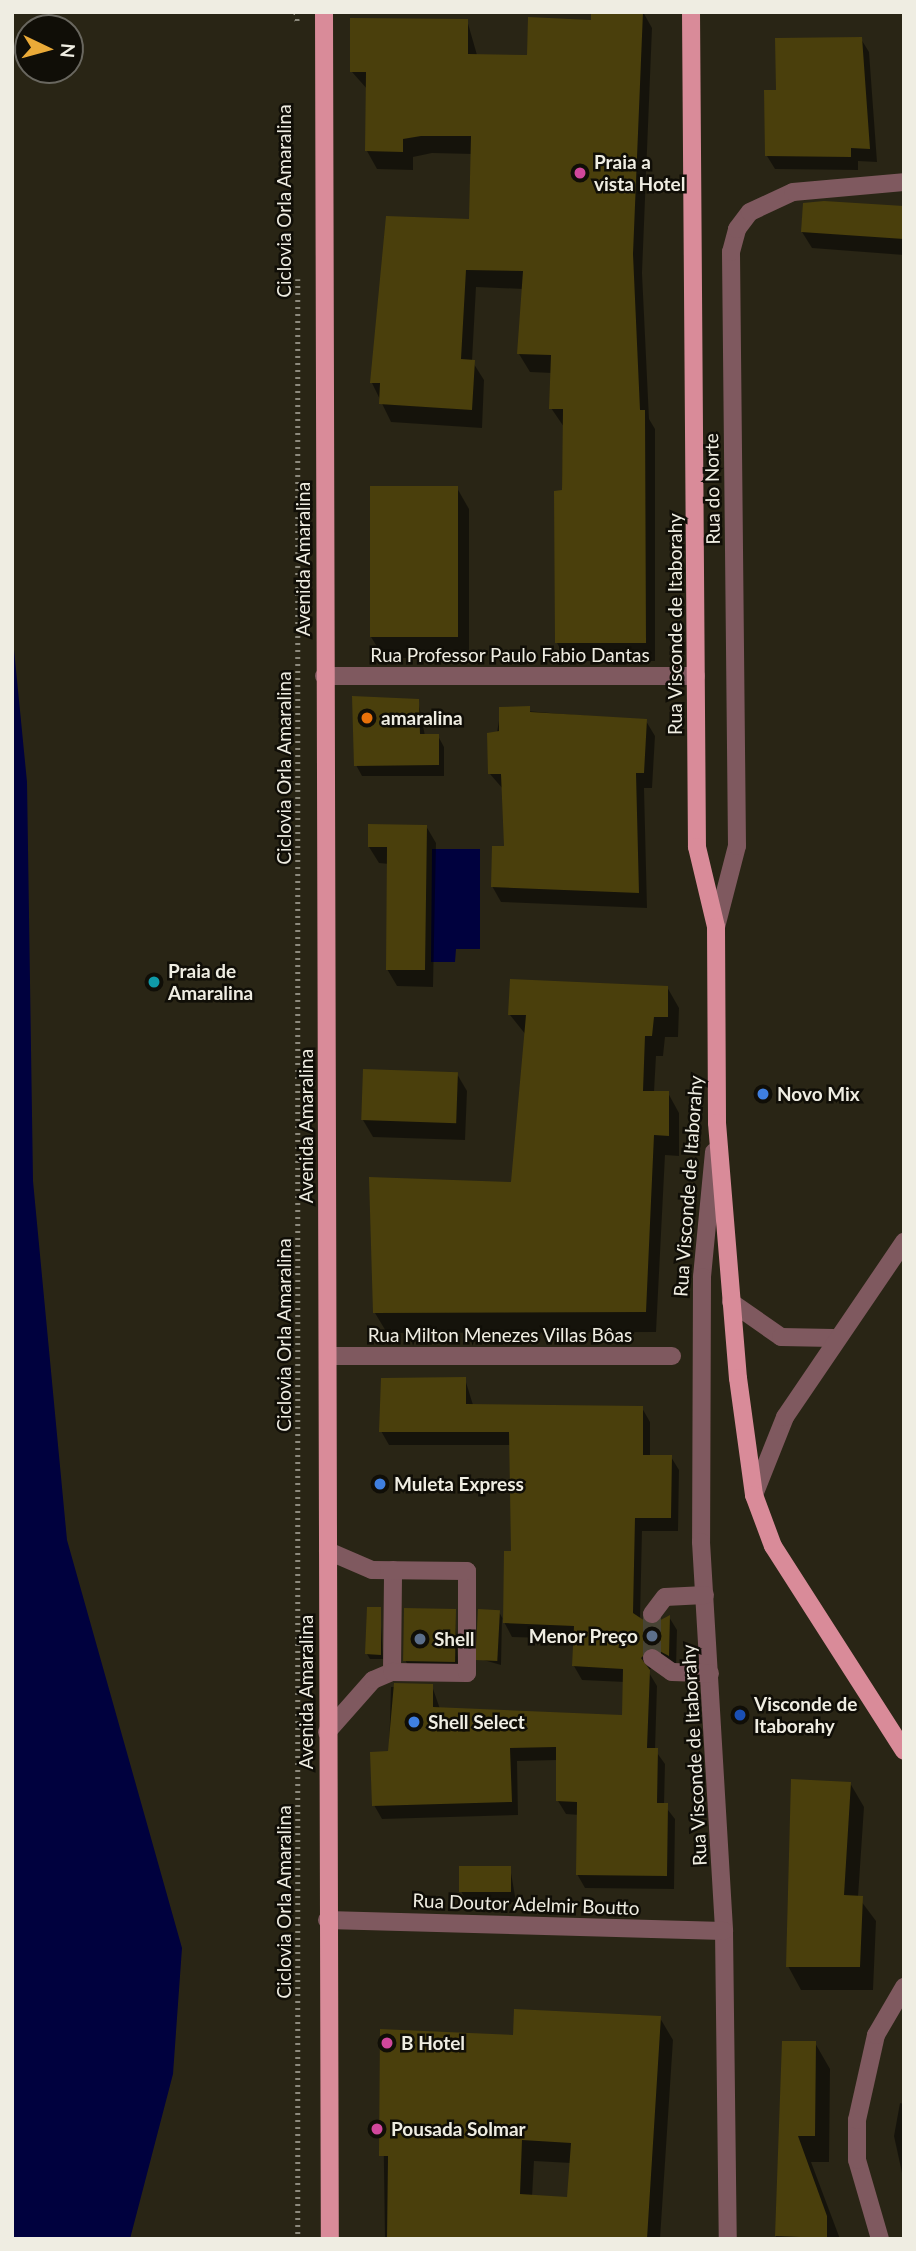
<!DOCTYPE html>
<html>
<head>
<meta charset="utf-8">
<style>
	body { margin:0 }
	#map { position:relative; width:916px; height:2251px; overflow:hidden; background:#292515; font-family:Lato,sans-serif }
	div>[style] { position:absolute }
	.water>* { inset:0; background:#00013e }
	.shadow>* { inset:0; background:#0007 }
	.building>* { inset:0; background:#4a3f0c; transform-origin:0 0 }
	.minor-tunnel>* { height:18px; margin-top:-9px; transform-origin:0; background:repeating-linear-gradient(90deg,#474334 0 18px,transparent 0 27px) }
	.path>* { height:4.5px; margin-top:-2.25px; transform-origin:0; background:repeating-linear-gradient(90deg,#8d8a7d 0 2px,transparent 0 7px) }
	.minor>* { height:18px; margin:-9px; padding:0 9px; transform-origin:9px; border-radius:9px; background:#7f595f }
	.major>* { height:18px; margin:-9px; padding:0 9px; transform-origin:9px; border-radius:9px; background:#d98b99 }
	.dots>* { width:19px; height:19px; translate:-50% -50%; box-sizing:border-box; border:4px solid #100e07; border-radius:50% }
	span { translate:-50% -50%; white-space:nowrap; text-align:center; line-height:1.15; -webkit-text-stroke:5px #100e07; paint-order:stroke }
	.poi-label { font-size:19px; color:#efede2; font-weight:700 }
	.left { translate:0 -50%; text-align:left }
	.right { translate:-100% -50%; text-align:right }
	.street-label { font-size:19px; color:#efede2 }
	.frame { position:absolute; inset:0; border:14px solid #efede2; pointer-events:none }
	.north { position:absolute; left:14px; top:14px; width:70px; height:70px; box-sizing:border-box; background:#100e07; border:2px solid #69675f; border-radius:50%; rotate:95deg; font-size:19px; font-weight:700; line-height:28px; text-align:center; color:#efede2 }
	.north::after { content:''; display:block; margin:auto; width:24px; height:32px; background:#eaaa38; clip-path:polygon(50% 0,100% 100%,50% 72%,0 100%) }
</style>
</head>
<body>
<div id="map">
	<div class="water">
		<i style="clip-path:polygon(12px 629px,27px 782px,33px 1181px,67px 1540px,182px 1948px,173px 2074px,130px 2239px,12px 2239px)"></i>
		<i style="clip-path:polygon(432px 849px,480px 849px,480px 949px,456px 949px,455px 962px,431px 962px)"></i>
	</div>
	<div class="shadow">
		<i style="clip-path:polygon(593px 12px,643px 12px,652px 28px,642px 273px,649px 419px,655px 429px,655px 661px,567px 661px,557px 643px,564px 427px,551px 408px,552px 373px,530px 372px,519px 354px,523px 289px,476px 287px,472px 361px,484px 380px,482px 428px,391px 422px,372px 383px,471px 221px,472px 154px,432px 153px,413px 157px,413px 170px,377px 169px,367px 151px,368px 90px,352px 72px,467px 20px,477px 55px,528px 56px,593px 22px)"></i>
		<i style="clip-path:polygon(861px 39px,869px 52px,877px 162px,858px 161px,858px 170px,775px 169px,767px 156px,778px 91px)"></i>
		<i style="clip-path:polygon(904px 209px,904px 255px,812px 248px,802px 232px)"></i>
		<i style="clip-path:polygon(457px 488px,469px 509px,469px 658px,384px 658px,371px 637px)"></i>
		<i style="clip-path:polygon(418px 700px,425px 736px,438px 736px,444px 747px,444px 776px,362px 776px,356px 765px)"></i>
		<i style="clip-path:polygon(501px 709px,646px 721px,655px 736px,652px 788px,644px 788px,647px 908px,501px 902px,492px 886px,506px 848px,503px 789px,490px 774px)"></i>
		<i style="clip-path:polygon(426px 826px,436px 843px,433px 987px,397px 986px,387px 969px,389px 864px,379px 863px,369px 847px)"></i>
		<i style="clip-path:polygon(667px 987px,679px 1008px,678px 1037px,665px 1037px,663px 1056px,656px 1056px,654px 1092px,668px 1093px,679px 1113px,679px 1156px,665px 1155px,656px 1332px,387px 1333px,375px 1313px,512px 1184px,526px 1035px,510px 1015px)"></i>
		<i style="clip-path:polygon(457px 1074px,467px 1091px,465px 1140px,373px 1137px,363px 1120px)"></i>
		<i style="clip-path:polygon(465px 1379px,473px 1405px,642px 1408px,650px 1422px,650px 1457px,671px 1457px,679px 1470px,678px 1531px,642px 1531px,640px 1620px,651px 1627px,669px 1617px,677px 1630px,676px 1668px,661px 1660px,648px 1671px,657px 1686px,655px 1750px,665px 1764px,664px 1805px,675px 1819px,674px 1889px,585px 1888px,577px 1874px,579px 1815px,566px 1814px,558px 1801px,558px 1760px,517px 1761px,518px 1815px,382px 1819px,374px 1805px,389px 1753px,391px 1687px,432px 1686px,440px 1709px,624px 1716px,625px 1682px,582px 1680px,574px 1666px,575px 1639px,512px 1637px,502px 1618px,501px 1665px,480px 1659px,499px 1612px,504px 1621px,513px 1553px,511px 1445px,389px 1445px,381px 1431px)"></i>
		<i style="clip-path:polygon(380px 1609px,383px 1659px,370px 1659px,367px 1654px)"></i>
		<i style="clip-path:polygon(455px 1611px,458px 1664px,408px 1665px,405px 1660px)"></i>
		<i style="clip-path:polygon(850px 1783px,864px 1807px,858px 1897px,876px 1921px,873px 1990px,801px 1990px,788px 1966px)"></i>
		<i style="clip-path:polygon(510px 1867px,516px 1902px,467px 1903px,461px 1891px)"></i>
		<i style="clip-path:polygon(evenodd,660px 2018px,673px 2040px,660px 2239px,385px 2239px,382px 2031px,515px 2036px,660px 2018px,534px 2161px,571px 2163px,569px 2199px,532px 2197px,534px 2161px)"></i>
		<i style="clip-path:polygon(783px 2043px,815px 2043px,830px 2069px,829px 2162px,811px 2162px,840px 2239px,776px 2239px)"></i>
		<i style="clip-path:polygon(900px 2103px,904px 2104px,904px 2182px,894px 2136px)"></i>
	</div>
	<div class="building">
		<i style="clip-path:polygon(591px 12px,643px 12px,633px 254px,640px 410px,645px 410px,646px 643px,555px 643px,554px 491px,562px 490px,563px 409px,549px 409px,551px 355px,517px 354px,523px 271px,466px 270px,461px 359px,475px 360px,472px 410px,379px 404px,380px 383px,370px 383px,386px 216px,469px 219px,471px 136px,421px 136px,403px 139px,403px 152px,365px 151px,366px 72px,350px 72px,350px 18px,468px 19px,468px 54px,527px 55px,528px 17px,591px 20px)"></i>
		<i style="clip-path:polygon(862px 37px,870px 149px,851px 148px,851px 157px,765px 156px,764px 90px,776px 90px,775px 38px)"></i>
		<i style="clip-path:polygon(824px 201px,904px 206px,904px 239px,801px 232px,803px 203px)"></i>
		<i style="left:370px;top:486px;width:88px;height:151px"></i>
		<i style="clip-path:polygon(352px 696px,419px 699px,420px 734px,439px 734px,439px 765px,354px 766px)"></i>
		<i style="clip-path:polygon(530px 706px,530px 712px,647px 719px,644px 773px,636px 773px,639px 893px,491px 887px,492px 846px,504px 846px,501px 774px,488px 774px,487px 733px,499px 731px,499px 707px)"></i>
		<i style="clip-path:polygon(368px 824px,427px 825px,425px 970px,386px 970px,387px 847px,368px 847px)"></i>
		<i style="clip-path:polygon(510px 979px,668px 986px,668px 1017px,654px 1017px,652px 1036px,645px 1036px,643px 1091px,669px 1091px,669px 1136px,654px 1135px,646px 1312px,373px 1313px,369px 1177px,511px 1182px,526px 1015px,508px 1015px)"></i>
		<i style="left:363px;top:1069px;width:95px;height:51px;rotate:2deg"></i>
		<i style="clip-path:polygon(466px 1377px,466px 1404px,643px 1406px,643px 1455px,672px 1455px,671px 1518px,635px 1518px,633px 1613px,651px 1625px,670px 1615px,669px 1656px,652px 1647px,641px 1658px,650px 1670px,647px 1748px,658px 1748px,657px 1803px,668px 1803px,667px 1876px,576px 1875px,577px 1802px,556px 1801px,556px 1747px,510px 1748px,512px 1802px,372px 1806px,370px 1752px,388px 1751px,394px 1683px,433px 1684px,433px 1707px,622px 1715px,623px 1669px,572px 1666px,574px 1626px,503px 1623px,504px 1551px,511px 1551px,509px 1432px,379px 1432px,381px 1378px)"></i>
		<i style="clip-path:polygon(367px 1607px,381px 1607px,381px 1655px,365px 1654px)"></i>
		<i style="left:404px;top:1608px;width:52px;height:53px;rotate:1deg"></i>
		<i style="left:478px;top:1609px;width:22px;height:51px;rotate:3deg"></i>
		<i style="clip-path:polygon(791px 1779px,851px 1782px,844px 1895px,863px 1896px,860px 1967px,786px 1967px)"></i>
		<i style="left:459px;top:1866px;width:52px;height:26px"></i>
		<i style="clip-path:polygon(evenodd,514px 2009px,661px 2016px,647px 2239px,387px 2239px,388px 2156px,379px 2156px,380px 2029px,513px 2035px,514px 2009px,522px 2140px,571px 2143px,567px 2197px,520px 2194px,522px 2140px)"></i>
		<i style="clip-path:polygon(782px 2041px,816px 2041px,815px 2136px,798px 2136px,827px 2216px,827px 2238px,775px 2236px)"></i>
	</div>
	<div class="minor-tunnel">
		<i style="left:652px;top:1614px;width:44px;rotate:90deg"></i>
	</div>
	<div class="path">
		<i style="left:296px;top:12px;width:13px;rotate:81deg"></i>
		<i style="left:298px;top:279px;width:1960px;rotate:90deg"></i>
	</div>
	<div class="minor">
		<i style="left:324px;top:676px;width:372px"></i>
		<i style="left:716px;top:927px;width:84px;rotate:-75.5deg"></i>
		<i style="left:737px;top:846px;width:594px;rotate:-90.58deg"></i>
		<i style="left:731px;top:252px;width:24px;rotate:-75deg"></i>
		<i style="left:737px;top:229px;width:21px;rotate:-53deg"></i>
		<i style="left:750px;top:212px;width:47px;rotate:-24.9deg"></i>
		<i style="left:793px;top:192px;width:111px;rotate:-5.1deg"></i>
		<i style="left:714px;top:1152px;width:126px;rotate:95.5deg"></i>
		<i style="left:702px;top:1277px;width:265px;rotate:90.2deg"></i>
		<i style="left:701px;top:1542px;width:390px;rotate:86.6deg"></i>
		<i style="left:724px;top:1931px;width:308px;rotate:89.3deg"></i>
		<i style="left:731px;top:1302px;width:61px;rotate:35deg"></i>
		<i style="left:781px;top:1337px;width:52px;rotate:1.1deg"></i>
		<i style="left:328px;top:1356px;width:344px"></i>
		<i style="left:754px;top:1495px;width:84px;rotate:-68.3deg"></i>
		<i style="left:785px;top:1417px;width:212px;rotate:-55.8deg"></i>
		<i style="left:652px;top:1614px;width:21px;rotate:-53deg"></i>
		<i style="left:665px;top:1597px;width:40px;rotate:-2.9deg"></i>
		<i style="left:652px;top:1658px;width:24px;rotate:35deg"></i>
		<i style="left:672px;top:1672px;width:38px;rotate:2deg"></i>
		<i style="left:392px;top:1672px;width:102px;rotate:-89.4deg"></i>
		<i style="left:327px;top:1732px;width:69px;rotate:-48.5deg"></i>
		<i style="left:373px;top:1680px;width:21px;rotate:-23deg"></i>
		<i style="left:392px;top:1672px;width:75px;rotate:0.8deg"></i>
		<i style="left:467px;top:1673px;width:102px;rotate:-90deg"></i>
		<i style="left:467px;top:1571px;width:95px;rotate:-179.4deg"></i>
		<i style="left:372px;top:1570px;width:48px;rotate:-156.6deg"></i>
		<i style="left:327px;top:1920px;width:397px;rotate:1.6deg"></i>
		<i style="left:880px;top:2239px;width:82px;rotate:-106.2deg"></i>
		<i style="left:857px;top:2160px;width:40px;rotate:-90deg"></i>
		<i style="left:857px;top:2120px;width:87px;rotate:-77.4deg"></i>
		<i style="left:876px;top:2035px;width:56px;rotate:-59.7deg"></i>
	</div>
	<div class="major">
		<i style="left:324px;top:12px;width:2227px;rotate:89.85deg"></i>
		<i style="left:691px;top:12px;width:835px;rotate:89.59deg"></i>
		<i style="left:697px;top:847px;width:82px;rotate:76.6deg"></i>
		<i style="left:716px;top:927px;width:196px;rotate:89.7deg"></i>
		<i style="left:717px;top:1123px;width:256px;rotate:85.3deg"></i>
		<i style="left:738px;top:1378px;width:118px;rotate:82.2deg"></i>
		<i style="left:754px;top:1495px;width:54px;rotate:69.6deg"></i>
		<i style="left:773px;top:1546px;width:243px;rotate:57.4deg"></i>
	</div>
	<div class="dots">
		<i style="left:580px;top:173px;background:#d1479c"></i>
		<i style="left:367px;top:718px;background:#e8710a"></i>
		<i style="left:154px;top:982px;background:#0f9aa8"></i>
		<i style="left:763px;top:1094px;background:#3f7fe0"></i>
		<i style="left:380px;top:1484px;background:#3f7fe0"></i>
		<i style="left:652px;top:1636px;background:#5c6f8a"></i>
		<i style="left:420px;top:1639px;background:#5c6f8a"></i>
		<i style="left:740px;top:1715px;background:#1a4fb4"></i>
		<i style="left:414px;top:1722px;background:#3f7fe0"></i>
		<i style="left:387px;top:2043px;background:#d1479c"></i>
		<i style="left:377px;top:2129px;background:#d1479c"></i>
	</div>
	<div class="poi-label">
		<span class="left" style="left:594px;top:173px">Praia a<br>vista Hotel</span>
		<span class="left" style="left:381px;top:718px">amaralina</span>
		<span class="left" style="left:168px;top:982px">Praia de<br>Amaralina</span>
		<span class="left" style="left:777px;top:1094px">Novo Mix</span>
		<span class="left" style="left:394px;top:1484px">Muleta Express</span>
		<span class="right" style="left:638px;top:1636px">Menor Preço</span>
		<span class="left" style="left:434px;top:1639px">Shell</span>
		<span class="left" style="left:754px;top:1715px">Visconde de<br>Itaborahy</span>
		<span class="left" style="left:428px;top:1722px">Shell Select</span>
		<span class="left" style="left:401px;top:2043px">B Hotel</span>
		<span class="left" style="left:391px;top:2129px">Pousada Solmar</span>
	</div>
	<div class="street-label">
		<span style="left:284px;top:201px;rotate:-90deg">Ciclovia Orla Amaralina</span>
		<span style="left:712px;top:489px;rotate:-91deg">Rua do Norte</span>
		<span style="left:303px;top:559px;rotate:-90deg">Avenida Amaralina</span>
		<span style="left:675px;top:624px;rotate:-90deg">Rua Visconde de Itaborahy</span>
		<span style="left:510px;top:655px">Rua Professor Paulo Fabio Dantas</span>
		<span style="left:284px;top:768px;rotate:-90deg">Ciclovia Orla Amaralina</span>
		<span style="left:306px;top:1126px;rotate:-90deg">Avenida Amaralina</span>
		<span style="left:688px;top:1186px;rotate:-86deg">Rua Visconde de Itaborahy</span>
		<span style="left:284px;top:1335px;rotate:-90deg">Ciclovia Orla Amaralina</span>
		<span style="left:500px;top:1335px">Rua Milton Menezes Villas Bôas</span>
		<span style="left:306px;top:1692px;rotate:-90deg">Avenida Amaralina</span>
		<span style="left:694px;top:1755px;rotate:-93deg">Rua Visconde de Itaborahy</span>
		<span style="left:284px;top:1902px;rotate:-90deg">Ciclovia Orla Amaralina</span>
		<span style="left:526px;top:1904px;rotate:2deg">Rua Doutor Adelmir Boutto</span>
	</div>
	<div class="frame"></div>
	<div class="north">N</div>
</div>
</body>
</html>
